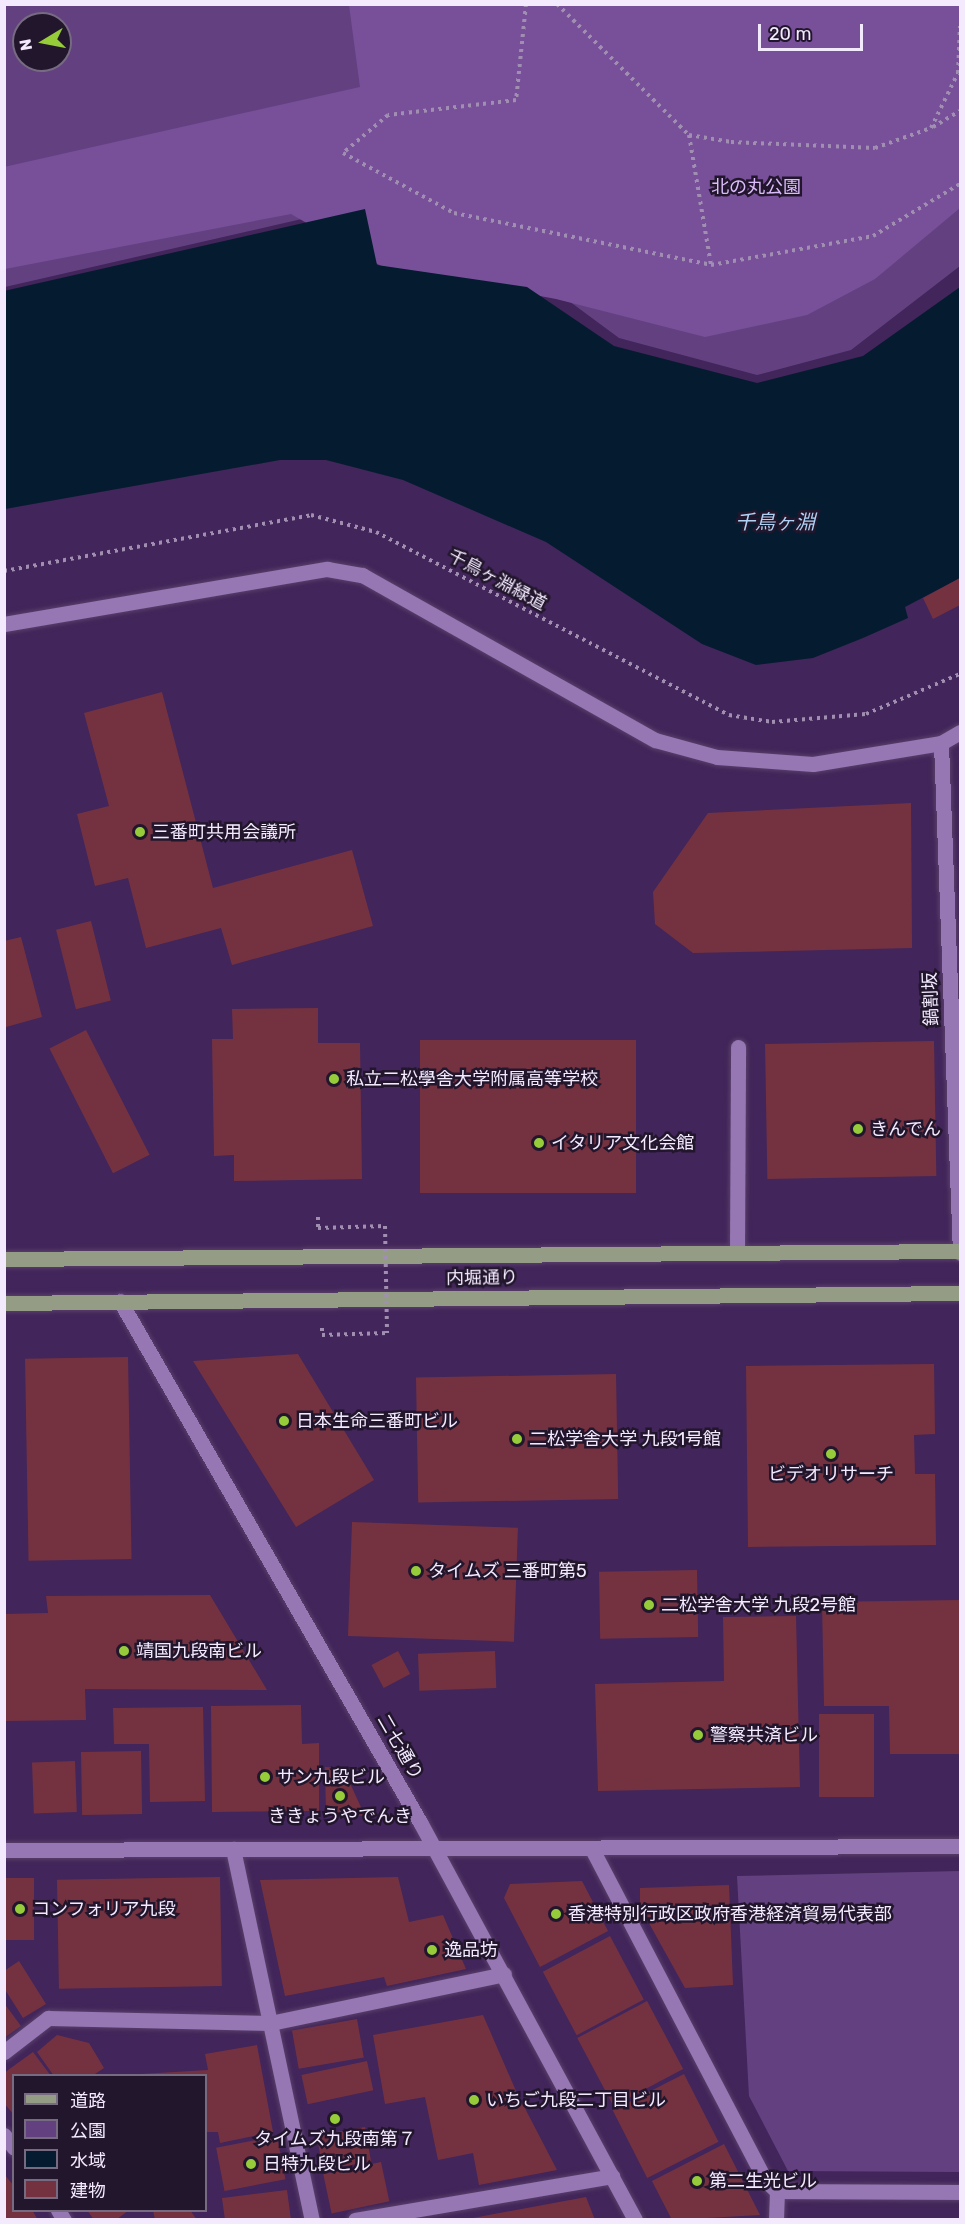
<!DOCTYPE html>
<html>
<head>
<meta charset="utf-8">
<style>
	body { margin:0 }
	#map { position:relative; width:965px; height:2224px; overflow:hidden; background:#42255a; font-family:Rubik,"Noto Sans JP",sans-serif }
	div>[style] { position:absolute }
	.green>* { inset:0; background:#634180 }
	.forest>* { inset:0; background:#78509a }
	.water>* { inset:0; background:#051c30 }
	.building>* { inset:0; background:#743241; transform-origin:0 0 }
	.path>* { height:4px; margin-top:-2px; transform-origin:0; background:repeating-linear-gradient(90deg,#a18fb2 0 3px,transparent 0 7.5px) }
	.roads { filter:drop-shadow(0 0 2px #59406b) drop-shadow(0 0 2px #59406b) }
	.minor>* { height:15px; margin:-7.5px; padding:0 7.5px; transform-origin:7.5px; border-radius:7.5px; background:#9677b3 }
	.major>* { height:15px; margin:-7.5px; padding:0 7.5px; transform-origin:7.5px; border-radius:7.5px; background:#959c86 }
	.path-bridge>* { height:4px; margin-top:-2px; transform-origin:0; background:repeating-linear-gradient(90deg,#a18fb2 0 3px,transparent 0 7.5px) }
	.dots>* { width:16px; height:16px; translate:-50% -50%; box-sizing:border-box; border:3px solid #22162d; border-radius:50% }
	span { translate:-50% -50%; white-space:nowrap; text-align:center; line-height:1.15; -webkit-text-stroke:5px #22162d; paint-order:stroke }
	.park-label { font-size:18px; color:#dbbcfa }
	.street-label { font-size:18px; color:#f3eafe }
	.poi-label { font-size:18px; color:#f3eafe }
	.left { translate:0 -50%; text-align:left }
	.water-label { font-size:20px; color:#afd2f4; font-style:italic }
	.frame { position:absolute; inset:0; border:6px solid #f3eafe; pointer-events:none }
	.legend { position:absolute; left:12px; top:2074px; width:195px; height:138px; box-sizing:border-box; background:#22162d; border:2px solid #766b81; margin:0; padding:8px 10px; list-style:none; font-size:18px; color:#f3eafe }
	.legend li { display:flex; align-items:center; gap:12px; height:30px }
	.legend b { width:30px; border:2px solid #766b81 }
	.north { position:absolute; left:12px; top:12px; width:60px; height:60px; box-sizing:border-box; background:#22162d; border:2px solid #766b81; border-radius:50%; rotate:260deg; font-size:16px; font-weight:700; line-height:24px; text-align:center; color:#f3eafe }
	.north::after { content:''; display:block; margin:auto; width:21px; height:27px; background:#96cc39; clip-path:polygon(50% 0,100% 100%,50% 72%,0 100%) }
	.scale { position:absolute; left:758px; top:24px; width:105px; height:27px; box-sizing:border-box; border:3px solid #f3eafe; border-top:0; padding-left:8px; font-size:18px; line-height:21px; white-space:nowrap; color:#f3eafe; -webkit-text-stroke:4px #22162d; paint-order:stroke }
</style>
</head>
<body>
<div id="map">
	<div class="green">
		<i style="clip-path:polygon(evenodd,4px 5px,960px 5px,960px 266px,851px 350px,757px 375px,619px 338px,550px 287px,367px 204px,5px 287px,4px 5px,24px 24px,60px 24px,60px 60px,24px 60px,24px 24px)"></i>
		<i style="clip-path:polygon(960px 1871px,960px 2172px,788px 2171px,749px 2096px,737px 1876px)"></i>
	</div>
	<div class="forest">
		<i style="clip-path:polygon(349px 5px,960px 5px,960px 208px,875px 279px,807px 315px,705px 337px,556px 299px,381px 266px,291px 214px,5px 269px,4px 167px,360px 87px)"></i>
	</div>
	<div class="water">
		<i style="clip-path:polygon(365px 209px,377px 265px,527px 287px,614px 346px,757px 383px,863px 356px,960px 287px,960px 578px,905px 607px,908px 618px,863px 638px,813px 658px,756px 665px,702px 644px,546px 542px,403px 480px,326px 460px,280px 460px,5px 509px,4px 291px)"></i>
	</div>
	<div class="building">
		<i style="clip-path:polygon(960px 578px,960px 605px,933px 619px,923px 598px)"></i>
		<i style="clip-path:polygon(162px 692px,213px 888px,352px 850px,373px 926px,232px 965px,221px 928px,146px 948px,128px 878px,95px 886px,77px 814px,109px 806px,84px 713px)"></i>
		<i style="clip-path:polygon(911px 803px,912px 948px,693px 953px,655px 924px,653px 892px,708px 813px)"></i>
		<i style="left:91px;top:921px;width:82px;height:36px;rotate:76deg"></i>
		<i style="clip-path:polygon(21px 937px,42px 1017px,6px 1027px,4px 941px)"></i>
		<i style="clip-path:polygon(318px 1008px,318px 1043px,360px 1043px,362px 1179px,234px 1181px,234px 1155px,214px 1156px,212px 1039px,233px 1039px,232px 1009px)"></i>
		<i style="left:86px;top:1030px;width:140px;height:41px;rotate:63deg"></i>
		<i style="left:636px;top:1040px;width:153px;height:216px;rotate:90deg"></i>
		<i style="left:934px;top:1041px;width:135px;height:169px;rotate:89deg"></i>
		<i style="clip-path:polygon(298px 1354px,374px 1480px,296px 1527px,193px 1361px)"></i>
		<i style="left:128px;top:1357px;width:202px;height:103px;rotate:89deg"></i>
		<i style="clip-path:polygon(934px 1364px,935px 1434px,914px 1435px,915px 1474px,935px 1474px,936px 1545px,748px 1547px,746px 1366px)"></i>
		<i style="left:616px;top:1374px;width:125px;height:200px;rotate:89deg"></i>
		<i style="left:352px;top:1522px;width:166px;height:114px;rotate:2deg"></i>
		<i style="left:697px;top:1570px;width:67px;height:98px;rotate:89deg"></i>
		<i style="clip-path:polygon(210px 1595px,267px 1690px,85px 1689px,86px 1720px,4px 1721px,4px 1614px,48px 1613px,46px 1596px)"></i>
		<i style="clip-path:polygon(960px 1600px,960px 1754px,890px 1754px,889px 1706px,824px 1706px,822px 1602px)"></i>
		<i style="clip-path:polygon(796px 1616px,800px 1787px,598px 1791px,595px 1684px,724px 1681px,723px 1617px)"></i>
		<i style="left:398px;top:1651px;width:26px;height:30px;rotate:62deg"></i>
		<i style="left:495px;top:1651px;width:37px;height:77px;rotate:88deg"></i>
		<i style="clip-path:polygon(301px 1705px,302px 1744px,319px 1743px,319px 1811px,212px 1812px,211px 1706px)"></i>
		<i style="clip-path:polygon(203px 1707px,205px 1801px,150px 1802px,149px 1744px,114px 1744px,113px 1708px)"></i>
		<i style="left:819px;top:1714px;width:55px;height:83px"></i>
		<i style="left:141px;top:1751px;width:63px;height:60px;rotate:89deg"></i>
		<i style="left:75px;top:1761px;width:51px;height:43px;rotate:88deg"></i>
		<i style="clip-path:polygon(325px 1767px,343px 1768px,365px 1816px,326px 1814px)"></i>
		<i style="left:220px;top:1877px;width:109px;height:163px;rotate:89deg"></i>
		<i style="clip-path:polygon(398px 1877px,409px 1922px,443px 1915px,466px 1969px,387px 1986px,384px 1977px,285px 1996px,260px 1880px)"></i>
		<i style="left:4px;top:1878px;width:30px;height:62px"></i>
		<i style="clip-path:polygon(582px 1881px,608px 1931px,540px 1967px,504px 1898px,510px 1884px)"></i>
		<i style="clip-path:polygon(729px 1885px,733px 1985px,685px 1988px,640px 1907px,640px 1888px)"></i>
		<i style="left:610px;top:1936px;width:72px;height:76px;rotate:62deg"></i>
		<i style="clip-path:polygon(19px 1961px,46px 2004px,23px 2018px,4px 1988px,4px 1971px)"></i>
		<i style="left:647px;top:2001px;width:77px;height:79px;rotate:62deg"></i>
		<i style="clip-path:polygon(4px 2003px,21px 2026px,4px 2038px)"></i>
		<i style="clip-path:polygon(483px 2015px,516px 2091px,557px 2170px,479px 2185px,473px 2153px,438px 2160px,425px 2097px,385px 2104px,373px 2035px)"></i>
		<i style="left:357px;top:2019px;width:39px;height:66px;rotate:80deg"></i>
		<i style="clip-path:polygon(57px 2035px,89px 2043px,104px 2068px,92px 2076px,54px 2076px,37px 2052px)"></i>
		<i style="clip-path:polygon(257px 2045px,273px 2132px,220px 2143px,218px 2132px,206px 2132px,206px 2076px,107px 2076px,208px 2070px,205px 2054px)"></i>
		<i style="clip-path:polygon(33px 2052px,51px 2076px,14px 2076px,14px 2115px,4px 2103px,4px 2073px)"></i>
		<i style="left:367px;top:2061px;width:30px;height:67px;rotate:78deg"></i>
		<i style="left:684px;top:2074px;width:76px;height:80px;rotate:63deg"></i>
		<i style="left:365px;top:2127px;width:35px;height:49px;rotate:80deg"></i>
		<i style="left:277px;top:2136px;width:44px;height:62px;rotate:79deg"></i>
		<i style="clip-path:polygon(724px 2144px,760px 2215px,672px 2220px,652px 2181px)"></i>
		<i style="left:381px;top:2162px;width:40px;height:59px;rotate:78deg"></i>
		<i style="clip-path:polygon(4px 2174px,14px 2186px,14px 2210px,32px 2210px,38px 2220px,4px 2220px)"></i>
		<i style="clip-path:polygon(287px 2190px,291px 2220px,225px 2220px,222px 2198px)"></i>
		<i style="clip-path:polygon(586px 2197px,595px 2220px,473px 2220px,473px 2218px)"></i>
		<i style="clip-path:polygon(87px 2210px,129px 2210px,116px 2220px,94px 2220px)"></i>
		<i style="clip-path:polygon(153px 2210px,190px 2210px,197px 2220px,155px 2220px)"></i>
	</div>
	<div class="path">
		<i style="left:526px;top:4px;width:97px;rotate:95.9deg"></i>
		<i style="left:516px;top:100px;width:129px;rotate:173.3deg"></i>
		<i style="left:388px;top:115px;width:59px;rotate:139.8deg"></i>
		<i style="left:343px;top:153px;width:126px;rotate:28.4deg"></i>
		<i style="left:454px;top:213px;width:262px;rotate:11.4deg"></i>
		<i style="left:711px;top:265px;width:165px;rotate:-10.1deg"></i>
		<i style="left:873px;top:236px;width:101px;rotate:-30.9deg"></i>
		<i style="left:557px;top:4px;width:186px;rotate:44.8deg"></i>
		<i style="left:689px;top:135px;width:43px;rotate:9.5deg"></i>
		<i style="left:731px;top:142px;width:144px;rotate:2.4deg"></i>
		<i style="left:875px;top:148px;width:59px;rotate:-19.7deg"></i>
		<i style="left:931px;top:128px;width:61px;rotate:-63.9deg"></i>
		<i style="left:958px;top:73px;width:47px;rotate:-87.6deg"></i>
		<i style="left:933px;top:127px;width:31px;rotate:-31deg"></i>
		<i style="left:689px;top:135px;width:132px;rotate:80.4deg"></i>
		<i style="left:4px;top:571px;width:312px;rotate:-10.3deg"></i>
		<i style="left:311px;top:515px;width:67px;rotate:14.7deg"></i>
		<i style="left:376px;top:532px;width:398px;rotate:27.4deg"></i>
		<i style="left:729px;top:715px;width:44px;rotate:9.2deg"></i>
		<i style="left:772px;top:722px;width:94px;rotate:-4.9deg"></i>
		<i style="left:866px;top:714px;width:102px;rotate:-23.1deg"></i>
		<i style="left:318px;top:1217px;width:11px;rotate:90deg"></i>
		<i style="left:318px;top:1228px;width:67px;rotate:-1.7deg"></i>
		<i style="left:322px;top:1328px;width:7px;rotate:90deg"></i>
		<i style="left:322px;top:1335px;width:65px;rotate:-1.8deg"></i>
	</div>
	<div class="roads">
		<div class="minor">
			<i style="left:4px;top:624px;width:328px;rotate:-9.7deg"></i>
			<i style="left:327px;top:569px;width:36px;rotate:10deg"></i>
			<i style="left:362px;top:575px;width:336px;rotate:29.4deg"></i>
			<i style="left:655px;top:740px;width:64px;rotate:15.3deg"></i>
			<i style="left:717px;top:757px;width:96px;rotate:4.2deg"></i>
			<i style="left:813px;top:764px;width:130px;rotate:-9.3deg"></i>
			<i style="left:941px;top:743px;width:22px;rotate:-30deg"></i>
			<i style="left:941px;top:743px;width:510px;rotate:87.87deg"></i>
			<i style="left:737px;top:1253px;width:206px;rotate:-89.7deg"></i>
			<i style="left:120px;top:1301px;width:601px;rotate:60.07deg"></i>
			<i style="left:420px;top:1822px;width:452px;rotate:61.6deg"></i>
			<i style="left:233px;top:1849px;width:379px;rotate:78deg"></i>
			<i style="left:592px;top:1849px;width:373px;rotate:62.4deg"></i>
			<i style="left:765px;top:2180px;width:16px;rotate:43deg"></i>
			<i style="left:777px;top:2191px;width:29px;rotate:92deg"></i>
			<i style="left:4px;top:1850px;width:956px;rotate:-0.24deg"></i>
			<i style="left:4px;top:2052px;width:56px;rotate:-37.7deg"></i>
			<i style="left:48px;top:2018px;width:222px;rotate:1.3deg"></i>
			<i style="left:270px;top:2023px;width:239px;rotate:-11.8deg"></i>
			<i style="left:4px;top:2135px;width:16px;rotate:52deg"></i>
			<i style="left:777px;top:2191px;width:183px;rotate:0.3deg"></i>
			<i style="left:58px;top:2210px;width:12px;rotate:59deg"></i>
			<i style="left:355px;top:2220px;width:261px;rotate:-9.7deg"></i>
		</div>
		<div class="major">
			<i style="left:4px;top:1259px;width:956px;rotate:-0.48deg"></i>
			<i style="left:4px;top:1303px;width:956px;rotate:-0.6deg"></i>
		</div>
	</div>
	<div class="path-bridge">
		<i style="left:385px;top:1226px;width:107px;rotate:88.9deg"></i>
	</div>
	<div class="dots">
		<i style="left:140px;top:832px;background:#96cc39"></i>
		<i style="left:334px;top:1079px;background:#96cc39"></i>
		<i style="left:858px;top:1129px;background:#96cc39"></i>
		<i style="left:539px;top:1143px;background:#96cc39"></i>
		<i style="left:284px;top:1421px;background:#96cc39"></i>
		<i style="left:517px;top:1439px;background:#96cc39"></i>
		<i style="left:831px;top:1454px;background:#96cc39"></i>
		<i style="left:416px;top:1571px;background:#96cc39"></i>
		<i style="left:649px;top:1605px;background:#96cc39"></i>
		<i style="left:124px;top:1651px;background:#96cc39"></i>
		<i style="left:698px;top:1735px;background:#96cc39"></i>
		<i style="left:265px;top:1777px;background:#96cc39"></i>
		<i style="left:340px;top:1796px;background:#96cc39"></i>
		<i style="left:20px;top:1909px;background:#96cc39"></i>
		<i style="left:556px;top:1914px;background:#96cc39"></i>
		<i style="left:432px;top:1950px;background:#96cc39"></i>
		<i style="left:474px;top:2100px;background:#96cc39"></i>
		<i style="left:335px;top:2119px;background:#96cc39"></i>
		<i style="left:251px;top:2164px;background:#96cc39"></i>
		<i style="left:697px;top:2181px;background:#96cc39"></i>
	</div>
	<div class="park-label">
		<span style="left:756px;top:187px">北の丸公園</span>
	</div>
	<div class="street-label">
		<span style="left:497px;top:580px;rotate:28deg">千鳥ヶ淵緑道</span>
		<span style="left:931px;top:999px;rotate:-92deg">鍋割坂</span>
		<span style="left:482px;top:1278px;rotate:-1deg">内堀通り</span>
		<span style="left:400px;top:1747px;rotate:60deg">二七通り</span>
	</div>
	<div class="poi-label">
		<span class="left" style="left:152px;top:832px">三番町共用会議所</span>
		<span class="left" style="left:346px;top:1079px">私立二松學舎大学附属高等学校</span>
		<span class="left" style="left:870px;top:1129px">きんでん</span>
		<span class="left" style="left:551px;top:1143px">イタリア文化会館</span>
		<span class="left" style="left:296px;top:1421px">日本生命三番町ビル</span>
		<span class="left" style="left:529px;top:1439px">二松学舎大学 九段1号館</span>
		<span style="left:831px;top:1474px">ビデオリサーチ</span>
		<span class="left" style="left:428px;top:1571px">タイムズ 三番町第5</span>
		<span class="left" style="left:661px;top:1605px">二松学舎大学 九段2号館</span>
		<span class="left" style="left:136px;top:1651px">靖国九段南ビル</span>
		<span class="left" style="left:710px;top:1735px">警察共済ビル</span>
		<span class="left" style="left:277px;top:1777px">サン九段ビル</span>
		<span style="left:340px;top:1816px">ききょうやでんき</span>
		<span class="left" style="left:32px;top:1909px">コンフォリア九段</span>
		<span class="left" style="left:568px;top:1914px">香港特別行政区政府香港経済貿易代表部</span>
		<span class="left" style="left:444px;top:1950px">逸品坊</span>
		<span class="left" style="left:486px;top:2100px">いちご九段二丁目ビル</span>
		<span style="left:335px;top:2139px">タイムズ九段南第７</span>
		<span class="left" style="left:263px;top:2164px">日特九段ビル</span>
		<span class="left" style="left:709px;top:2181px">第二生光ビル</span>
	</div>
	<div class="water-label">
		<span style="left:775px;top:522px">千鳥ヶ淵</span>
	</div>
	<div class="frame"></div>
	<ul class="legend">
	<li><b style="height:8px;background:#959c86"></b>道路</li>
	<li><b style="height:16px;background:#634180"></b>公園</li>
	<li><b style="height:16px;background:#051c30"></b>水域</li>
	<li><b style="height:16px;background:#743241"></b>建物</li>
	</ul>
	<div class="north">N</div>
	<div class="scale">20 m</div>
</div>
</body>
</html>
